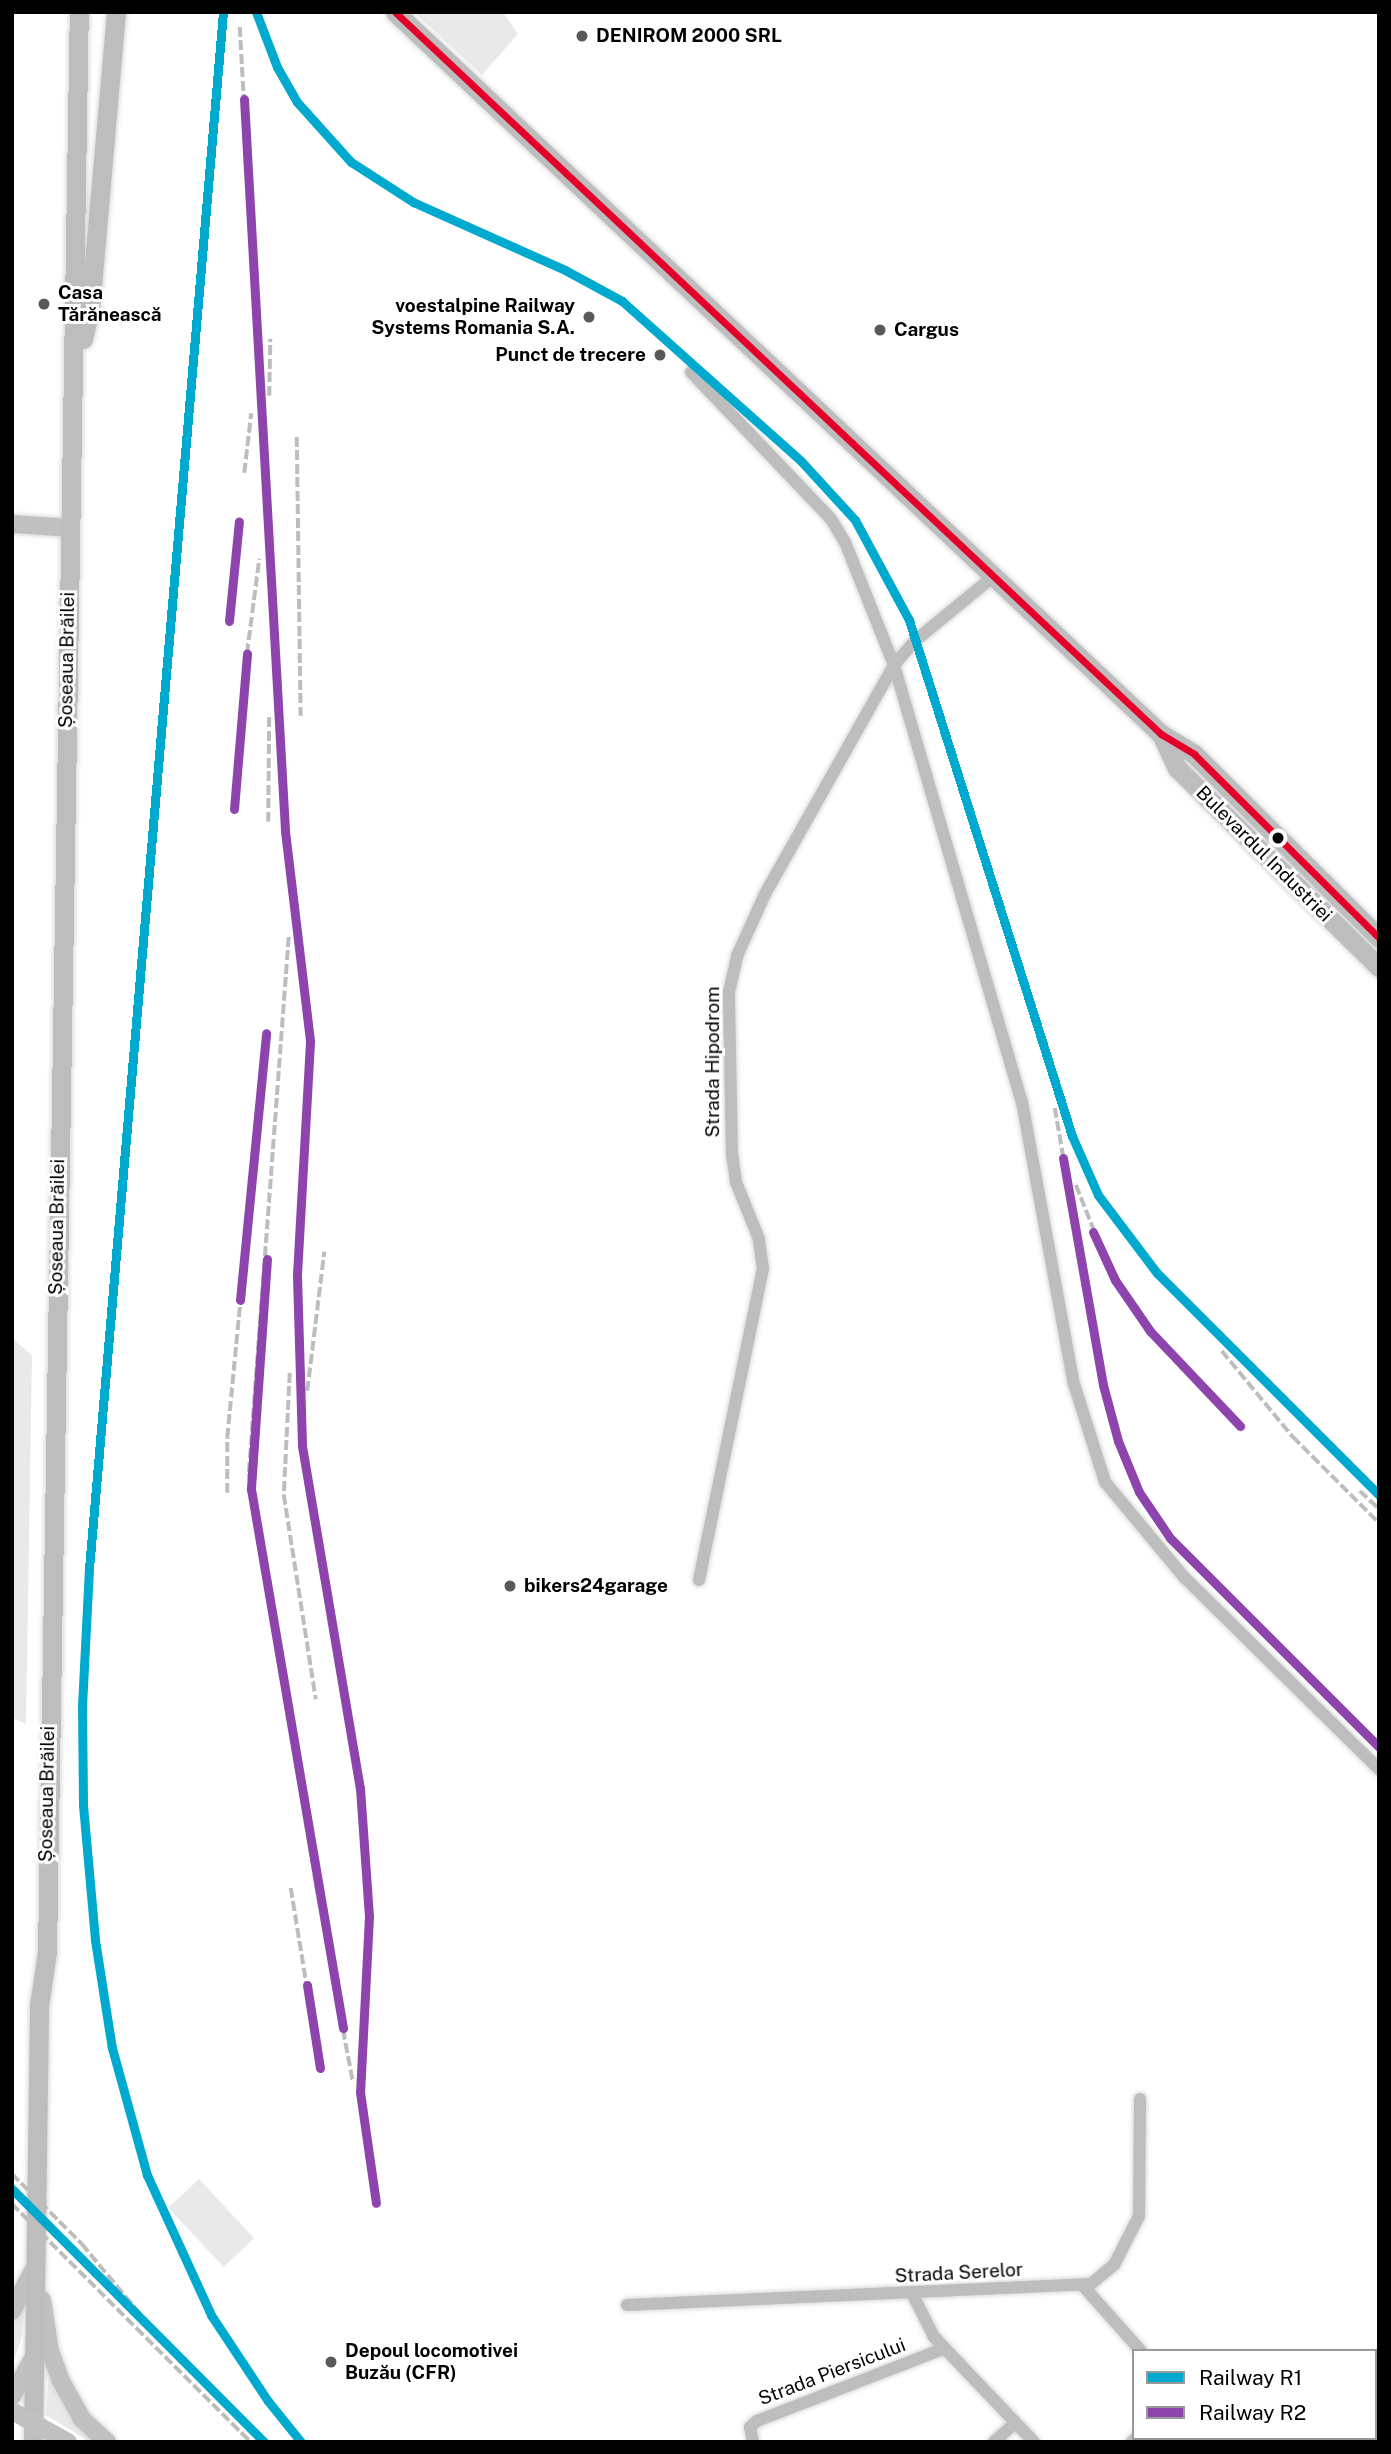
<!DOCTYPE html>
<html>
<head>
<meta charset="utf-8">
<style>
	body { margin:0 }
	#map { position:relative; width:1391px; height:2454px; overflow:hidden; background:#fff; font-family:"Public Sans",sans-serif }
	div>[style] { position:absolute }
	.green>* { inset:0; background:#e9e9e9; transform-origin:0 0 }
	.roads { filter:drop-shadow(0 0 2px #dbdbdb) drop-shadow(0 0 2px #dbdbdb) }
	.street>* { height:12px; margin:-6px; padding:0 6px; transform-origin:6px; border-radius:6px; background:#bdbdbd }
	.secondary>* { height:18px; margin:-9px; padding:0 9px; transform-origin:9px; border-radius:9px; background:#c0c0c0 }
	.primary>* { height:19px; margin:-9.5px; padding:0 9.5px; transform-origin:9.5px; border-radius:9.5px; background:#bdbdbd }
	.rail>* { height:3.5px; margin-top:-1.75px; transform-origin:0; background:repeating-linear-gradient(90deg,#bdbdbd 0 10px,transparent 0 13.5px) }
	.secondary-bridge>* { height:18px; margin:-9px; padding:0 9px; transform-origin:9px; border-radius:9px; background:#c0c0c0 }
	.bus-1>* { height:7px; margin:-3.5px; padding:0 3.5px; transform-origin:3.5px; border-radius:3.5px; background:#e4002b }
	.rail-1>* { height:9px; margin:-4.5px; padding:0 4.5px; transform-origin:4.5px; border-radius:4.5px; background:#00a9ce }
	.rail-2>* { height:9px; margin:-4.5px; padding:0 4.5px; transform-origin:4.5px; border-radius:4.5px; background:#8e44ad }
	.dots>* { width:19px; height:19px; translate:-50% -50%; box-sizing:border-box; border:4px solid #fff; border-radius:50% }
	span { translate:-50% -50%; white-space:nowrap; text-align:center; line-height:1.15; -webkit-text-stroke:6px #fff; paint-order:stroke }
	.poi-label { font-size:19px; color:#000; font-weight:700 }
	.left { translate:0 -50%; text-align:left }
	.right { translate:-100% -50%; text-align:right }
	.street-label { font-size:19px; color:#000 }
	.frame { position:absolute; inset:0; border:14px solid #000; pointer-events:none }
	.legend { position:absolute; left:1132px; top:2349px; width:245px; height:91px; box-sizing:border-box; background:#fff; border:2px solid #999; margin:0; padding:9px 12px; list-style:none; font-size:21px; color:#000 }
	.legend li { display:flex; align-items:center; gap:14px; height:35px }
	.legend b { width:35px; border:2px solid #999 }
</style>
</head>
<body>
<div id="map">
	<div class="green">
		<i style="clip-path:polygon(414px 12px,503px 12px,518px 34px,482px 75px)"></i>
		<i style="clip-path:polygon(12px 1338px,32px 1355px,26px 1724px,12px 1718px)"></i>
		<i style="left:199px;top:2179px;width:81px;height:42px;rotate:47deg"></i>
		<i style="clip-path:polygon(25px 2307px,21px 2340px,12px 2366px,12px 2321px)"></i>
		<i style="clip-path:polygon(49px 2368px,101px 2442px,90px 2442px,46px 2415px)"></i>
	</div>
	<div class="roads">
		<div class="street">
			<i style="left:691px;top:372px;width:203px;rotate:46.4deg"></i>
			<i style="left:831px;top:519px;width:27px;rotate:59deg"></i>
			<i style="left:845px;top:542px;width:132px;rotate:68.3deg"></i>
			<i style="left:894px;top:665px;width:455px;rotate:73.7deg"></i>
			<i style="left:1022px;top:1102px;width:287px;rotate:79.6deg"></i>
			<i style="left:1074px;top:1384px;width:103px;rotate:72.4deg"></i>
			<i style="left:1105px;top:1482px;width:124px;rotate:50.3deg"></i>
			<i style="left:1184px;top:1577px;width:274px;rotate:44.6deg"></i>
			<i style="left:699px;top:1580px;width:318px;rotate:-78.4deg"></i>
			<i style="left:763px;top:1269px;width:30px;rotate:-98deg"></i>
			<i style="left:759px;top:1239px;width:61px;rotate:-112deg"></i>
			<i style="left:736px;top:1182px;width:27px;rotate:-98deg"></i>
			<i style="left:732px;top:1155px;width:163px;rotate:-91.1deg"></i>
			<i style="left:729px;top:992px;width:37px;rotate:-77deg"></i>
			<i style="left:737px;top:956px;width:68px;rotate:-65.7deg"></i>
			<i style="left:765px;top:894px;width:263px;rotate:-60.6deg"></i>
			<i style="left:894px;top:665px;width:33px;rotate:-49deg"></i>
			<i style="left:916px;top:640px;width:102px;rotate:-39.4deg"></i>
			<i style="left:1084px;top:2287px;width:86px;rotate:48.3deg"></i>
			<i style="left:913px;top:2295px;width:47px;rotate:63.4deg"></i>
			<i style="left:934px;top:2337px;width:145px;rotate:46.4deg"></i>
			<i style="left:627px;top:2305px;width:464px;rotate:-2.6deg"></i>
			<i style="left:1091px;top:2284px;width:30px;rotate:-40deg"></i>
			<i style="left:1114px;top:2265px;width:55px;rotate:-63deg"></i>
			<i style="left:1139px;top:2216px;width:117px;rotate:-89.5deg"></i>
			<i style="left:1227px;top:2438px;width:6px;rotate:45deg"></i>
			<i style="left:753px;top:2442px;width:15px;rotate:-101deg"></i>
			<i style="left:750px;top:2427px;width:9px;rotate:-41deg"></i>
			<i style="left:757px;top:2421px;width:199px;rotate:-21.2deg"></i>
			<i style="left:994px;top:2442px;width:28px;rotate:-42deg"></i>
			<i style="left:1132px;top:2442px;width:6px;rotate:-45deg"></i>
		</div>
		<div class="secondary">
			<i style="left:12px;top:524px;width:58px;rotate:3.9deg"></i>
			<i style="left:42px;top:2300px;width:52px;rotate:81.1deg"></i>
			<i style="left:50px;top:2351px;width:32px;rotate:70deg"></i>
			<i style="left:61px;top:2381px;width:43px;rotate:61.1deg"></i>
			<i style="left:82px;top:2419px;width:34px;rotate:43deg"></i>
			<i style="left:12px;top:2311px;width:47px;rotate:-62.4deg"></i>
			<i style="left:12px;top:2396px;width:47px;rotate:-60.7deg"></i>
		</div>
		<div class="primary">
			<i style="left:395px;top:12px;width:1053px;rotate:43.31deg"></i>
			<i style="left:1161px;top:734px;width:39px;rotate:31deg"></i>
			<i style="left:1194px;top:754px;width:261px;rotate:44.8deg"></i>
			<i style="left:83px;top:339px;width:31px;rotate:-77deg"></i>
			<i style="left:90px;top:309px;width:298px;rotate:-85deg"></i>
			<i style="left:1161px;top:734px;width:38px;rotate:65deg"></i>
			<i style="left:1177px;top:768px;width:284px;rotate:44.6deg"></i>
			<i style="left:33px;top:2442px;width:436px;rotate:-89.2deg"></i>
			<i style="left:39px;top:2006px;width:55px;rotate:-81.6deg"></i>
			<i style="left:47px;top:1952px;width:1940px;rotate:-89.06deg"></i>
		</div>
	</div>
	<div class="rail">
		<i style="left:223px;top:12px;width:1562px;rotate:94.92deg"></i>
		<i style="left:89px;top:1568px;width:138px;rotate:92.9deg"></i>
		<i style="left:82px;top:1706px;width:99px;rotate:89.4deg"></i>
		<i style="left:83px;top:1805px;width:136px;rotate:84.9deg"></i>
		<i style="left:95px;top:1940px;width:109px;rotate:81.1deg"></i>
		<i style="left:112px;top:2048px;width:132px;rotate:74.6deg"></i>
		<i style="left:147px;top:2175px;width:154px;rotate:65.4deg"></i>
		<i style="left:211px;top:2315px;width:103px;rotate:56.5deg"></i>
		<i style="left:268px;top:2401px;width:53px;rotate:51.2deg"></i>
		<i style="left:256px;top:12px;width:59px;rotate:69.1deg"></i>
		<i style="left:277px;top:67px;width:40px;rotate:60.3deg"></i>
		<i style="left:297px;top:102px;width:81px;rotate:48deg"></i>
		<i style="left:351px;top:162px;width:74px;rotate:32.8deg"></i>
		<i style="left:413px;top:202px;width:167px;rotate:24.1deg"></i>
		<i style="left:565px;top:270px;width:65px;rotate:28.5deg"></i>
		<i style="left:622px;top:301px;width:240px;rotate:41.8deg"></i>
		<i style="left:801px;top:461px;width:80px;rotate:47.5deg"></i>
		<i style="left:855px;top:520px;width:114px;rotate:61.6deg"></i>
		<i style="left:909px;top:620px;width:541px;rotate:72.47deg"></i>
		<i style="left:1072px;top:1136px;width:64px;rotate:66.2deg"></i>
		<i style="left:1098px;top:1195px;width:98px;rotate:52.9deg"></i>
		<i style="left:1157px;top:1273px;width:314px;rotate:45deg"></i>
		<i style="left:240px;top:27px;width:805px;rotate:86.8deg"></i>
		<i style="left:285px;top:831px;width:212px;rotate:83.2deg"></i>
		<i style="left:310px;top:1042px;width:234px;rotate:93.2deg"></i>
		<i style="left:297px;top:1276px;width:170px;rotate:88.3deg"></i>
		<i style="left:302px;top:1446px;width:347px;rotate:80.4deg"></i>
		<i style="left:360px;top:1788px;width:128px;rotate:86deg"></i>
		<i style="left:369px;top:1916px;width:176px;rotate:92.9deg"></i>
		<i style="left:360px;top:2092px;width:112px;rotate:81.8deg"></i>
		<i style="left:269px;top:396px;width:57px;rotate:-89deg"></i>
		<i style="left:297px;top:437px;width:279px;rotate:89.2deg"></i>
		<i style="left:244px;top:473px;width:60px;rotate:-83.3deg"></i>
		<i style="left:245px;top:667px;width:109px;rotate:-82.6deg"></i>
		<i style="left:268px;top:822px;width:108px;rotate:-89.5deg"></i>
		<i style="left:289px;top:937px;width:538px;rotate:94.26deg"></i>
		<i style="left:249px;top:1474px;width:415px;rotate:80.7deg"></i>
		<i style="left:316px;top:1884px;width:200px;rotate:79.4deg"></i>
		<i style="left:1055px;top:1108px;width:281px;rotate:80.2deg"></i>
		<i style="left:1103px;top:1385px;width:58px;rotate:75deg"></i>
		<i style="left:1118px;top:1441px;width:55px;rotate:67.6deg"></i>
		<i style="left:1139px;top:1492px;width:55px;rotate:56deg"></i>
		<i style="left:1170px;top:1538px;width:296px;rotate:45deg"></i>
		<i style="left:1076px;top:1185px;width:89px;rotate:68.3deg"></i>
		<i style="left:1109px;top:1268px;width:42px;rotate:59.7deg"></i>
		<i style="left:1130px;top:1304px;width:55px;rotate:51.7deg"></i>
		<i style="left:1164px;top:1347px;width:110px;rotate:46.1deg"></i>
		<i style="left:1222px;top:1351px;width:112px;rotate:50.5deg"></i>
		<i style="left:1293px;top:1437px;width:122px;rotate:45deg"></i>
		<i style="left:290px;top:1373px;width:122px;rotate:92.8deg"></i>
		<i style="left:284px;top:1495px;width:207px;rotate:81.1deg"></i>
		<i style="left:307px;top:1391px;width:140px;rotate:-83deg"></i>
		<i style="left:1360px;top:1491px;width:26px;rotate:43deg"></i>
		<i style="left:227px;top:1493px;width:55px;rotate:-90deg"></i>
		<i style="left:227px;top:1438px;width:407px;rotate:-84.5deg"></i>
		<i style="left:291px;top:1888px;width:182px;rotate:80.8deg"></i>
		<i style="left:12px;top:2174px;width:99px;rotate:45deg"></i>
		<i style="left:82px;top:2244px;width:122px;rotate:50.3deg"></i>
		<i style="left:12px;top:2204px;width:337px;rotate:44.9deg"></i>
	</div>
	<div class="secondary-bridge">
		<i style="left:12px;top:2411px;width:64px;rotate:29deg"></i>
	</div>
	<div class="bus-1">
		<i style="left:395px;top:12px;width:1053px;rotate:43.31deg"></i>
		<i style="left:1161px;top:734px;width:39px;rotate:31deg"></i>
		<i style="left:1194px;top:754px;width:261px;rotate:44.8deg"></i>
	</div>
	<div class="rail-1">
		<i style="left:223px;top:12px;width:1562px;rotate:94.92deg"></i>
		<i style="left:89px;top:1568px;width:138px;rotate:92.9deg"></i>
		<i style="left:82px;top:1706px;width:99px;rotate:89.4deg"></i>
		<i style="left:83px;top:1805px;width:136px;rotate:84.9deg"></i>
		<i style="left:95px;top:1940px;width:109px;rotate:81.1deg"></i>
		<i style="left:112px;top:2048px;width:132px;rotate:74.6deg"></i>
		<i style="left:147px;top:2175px;width:154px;rotate:65.4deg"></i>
		<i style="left:211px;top:2315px;width:103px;rotate:56.5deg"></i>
		<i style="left:268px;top:2401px;width:53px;rotate:51.2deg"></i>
		<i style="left:256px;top:12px;width:59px;rotate:69.1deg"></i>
		<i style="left:277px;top:67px;width:40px;rotate:60.3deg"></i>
		<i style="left:297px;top:102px;width:81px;rotate:48deg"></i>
		<i style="left:351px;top:162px;width:74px;rotate:32.8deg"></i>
		<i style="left:413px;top:202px;width:167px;rotate:24.1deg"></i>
		<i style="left:565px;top:270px;width:65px;rotate:28.5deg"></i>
		<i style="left:622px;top:301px;width:240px;rotate:41.8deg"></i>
		<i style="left:801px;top:461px;width:80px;rotate:47.5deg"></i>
		<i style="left:855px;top:520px;width:114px;rotate:61.6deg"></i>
		<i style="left:909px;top:620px;width:541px;rotate:72.47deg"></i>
		<i style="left:1072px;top:1136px;width:64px;rotate:66.2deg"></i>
		<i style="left:1098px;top:1195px;width:98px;rotate:52.9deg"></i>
		<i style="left:1157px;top:1273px;width:314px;rotate:45deg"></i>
		<i style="left:12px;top:2189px;width:357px;rotate:45.1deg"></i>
	</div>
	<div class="rail-2">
		<i style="left:244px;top:99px;width:733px;rotate:86.79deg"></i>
		<i style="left:285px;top:831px;width:212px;rotate:83.2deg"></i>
		<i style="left:310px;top:1042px;width:234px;rotate:93.2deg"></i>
		<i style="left:297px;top:1276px;width:170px;rotate:88.3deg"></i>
		<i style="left:302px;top:1446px;width:347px;rotate:80.4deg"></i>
		<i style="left:360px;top:1788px;width:128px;rotate:86deg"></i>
		<i style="left:369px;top:1916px;width:176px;rotate:92.9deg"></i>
		<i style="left:360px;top:2092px;width:112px;rotate:81.8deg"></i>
		<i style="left:229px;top:621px;width:100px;rotate:-84.3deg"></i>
		<i style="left:234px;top:809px;width:156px;rotate:-85.2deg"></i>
		<i style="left:1063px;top:1158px;width:230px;rotate:80deg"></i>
		<i style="left:1103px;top:1385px;width:58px;rotate:75deg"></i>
		<i style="left:1118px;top:1441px;width:55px;rotate:67.6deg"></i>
		<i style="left:1139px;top:1492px;width:55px;rotate:56deg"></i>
		<i style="left:1170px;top:1538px;width:296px;rotate:45deg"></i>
		<i style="left:1093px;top:1232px;width:53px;rotate:65.4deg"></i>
		<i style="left:1115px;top:1280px;width:62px;rotate:55.5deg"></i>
		<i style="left:1150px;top:1331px;width:131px;rotate:46.5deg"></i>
		<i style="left:267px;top:1259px;width:231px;rotate:94deg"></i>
		<i style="left:251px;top:1489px;width:547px;rotate:80.31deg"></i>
		<i style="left:240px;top:1300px;width:268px;rotate:-84.4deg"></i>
		<i style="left:307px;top:1985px;width:84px;rotate:81.1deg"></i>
	</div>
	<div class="dots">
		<i style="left:582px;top:36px;background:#595959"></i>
		<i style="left:44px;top:304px;background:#595959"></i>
		<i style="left:589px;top:317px;background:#595959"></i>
		<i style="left:880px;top:330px;background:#595959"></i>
		<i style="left:660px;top:355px;background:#595959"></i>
		<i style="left:1278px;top:838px;background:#000"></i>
		<i style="left:510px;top:1586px;background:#595959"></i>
		<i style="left:331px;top:2362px;background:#595959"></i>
	</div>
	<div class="poi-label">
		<span class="left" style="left:596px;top:36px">DENIROM 2000 SRL</span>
		<span class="left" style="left:58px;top:304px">Casa<br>Tărănească</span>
		<span class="right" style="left:575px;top:317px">voestalpine Railway<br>Systems Romania S.A.</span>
		<span class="left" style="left:894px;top:330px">Cargus</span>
		<span class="right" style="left:646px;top:355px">Punct de trecere</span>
		<span class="left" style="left:524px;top:1586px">bikers24garage</span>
		<span class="left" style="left:345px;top:2362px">Depoul locomotivei<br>Buzău (CFR)</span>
	</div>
	<div class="street-label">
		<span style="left:67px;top:660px;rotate:-89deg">Șoseaua Brăilei</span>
		<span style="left:1264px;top:854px;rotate:45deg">Bulevardul Industriei</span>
		<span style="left:713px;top:1062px;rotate:-90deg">Strada Hipodrom</span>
		<span style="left:57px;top:1227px;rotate:-89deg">Șoseaua Brăilei</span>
		<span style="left:47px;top:1794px;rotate:-89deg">Șoseaua Brăilei</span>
		<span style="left:959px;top:2273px;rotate:-3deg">Strada Serelor</span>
		<span style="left:832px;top:2372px;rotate:-21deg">Strada Piersicului</span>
	</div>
	<div class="frame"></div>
	<ul class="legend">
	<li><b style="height:9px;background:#00a9ce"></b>Railway R1</li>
	<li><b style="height:9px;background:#8e44ad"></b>Railway R2</li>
	</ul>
</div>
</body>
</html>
